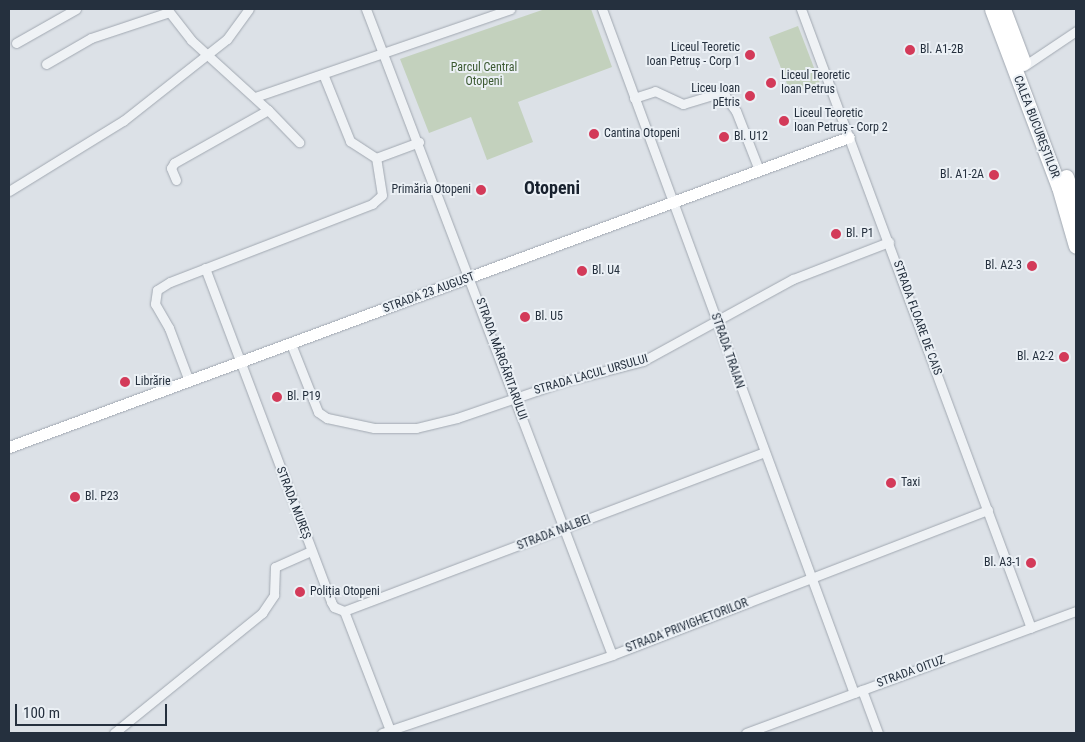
<!DOCTYPE html>
<html>
<head>
<meta charset="utf-8">
<style>
	body { margin:0 }
	#map { position:relative; width:1085px; height:742px; overflow:hidden; background:#dce1e7; font-family:"Roboto Condensed",sans-serif }
	div>[style] { position:absolute }
	.green>* { inset:0; background:#c3d1bd; transform-origin:0 0 }
	.roads { filter:drop-shadow(0 0 1px #a1a8b1) drop-shadow(0 0 1px #a1a8b1) }
	.street>* { height:9px; margin:-4.5px; padding:0 4.5px; transform-origin:4.5px; border-radius:4.5px; background:#eff2f5 }
	.secondary>* { height:11px; margin:-5.5px; padding:0 5.5px; transform-origin:5.5px; border-radius:5.5px; background:#fff }
	.highway>* { height:15px; margin:-7.5px; padding:0 7.5px; transform-origin:7.5px; border-radius:7.5px; background:#fff }
	.dots>* { width:14px; height:14px; translate:-50% -50%; box-sizing:border-box; border:2px solid #ebf0f5; border-radius:50% }
	span { translate:-50% -50%; white-space:nowrap; text-align:center; line-height:1.15; -webkit-text-stroke:4px #ebf0f5; paint-order:stroke }
	.poi-label { font-size:12px; color:#25303e }
	.right { translate:-100% -50%; text-align:right }
	.left { translate:0 -50%; text-align:left }
	.park-label { font-size:12px; color:#3c5a32 }
	.street-label { font-size:12px; color:#25303e }
	.district-label { font-size:18px; color:#18212e; font-weight:700 }
	.frame { position:absolute; inset:0; border:10px solid #25303e; pointer-events:none }
	.scale { position:absolute; left:15px; top:704px; width:152px; height:22px; box-sizing:border-box; border:2px solid #25303e; border-top:0; padding-left:6px; font-size:15px; line-height:18px; white-space:nowrap; color:#25303e; -webkit-text-stroke:4px #ebf0f5; paint-order:stroke }
</style>
</head>
<body>
<div id="map">
	<div class="green">
		<i style="clip-path:polygon(545px 9px,591px 9px,612px 67px,518px 102px,533px 142px,487px 160px,471px 117px,429px 133px,400px 59px)"></i>
		<i style="left:798px;top:26px;width:61px;height:31px;rotate:69deg"></i>
	</div>
	<div class="roads">
		<div class="street">
			<i style="left:167px;top:9px;width:39px;rotate:52deg"></i>
			<i style="left:191px;top:40px;width:104px;rotate:42.3deg"></i>
			<i style="left:268px;top:110px;width:45px;rotate:45.9deg"></i>
			<i style="left:366px;top:9px;width:691px;rotate:69.15deg"></i>
			<i style="left:602px;top:9px;width:729px;rotate:69.78deg"></i>
			<i style="left:801px;top:9px;width:660px;rotate:69.62deg"></i>
			<i style="left:16px;top:43px;width:69px;rotate:-29.5deg"></i>
			<i style="left:46px;top:64px;width:52px;rotate:-30deg"></i>
			<i style="left:91px;top:38px;width:82px;rotate:-18.4deg"></i>
			<i style="left:1024px;top:66px;width:63px;rotate:-33.9deg"></i>
			<i style="left:255px;top:97px;width:270px;rotate:-19deg"></i>
			<i style="left:634px;top:98px;width:22px;rotate:-18deg"></i>
			<i style="left:655px;top:91px;width:31px;rotate:25deg"></i>
			<i style="left:683px;top:104px;width:37px;rotate:-17deg"></i>
			<i style="left:718px;top:93px;width:8px;rotate:23deg"></i>
			<i style="left:725px;top:96px;width:19px;rotate:54deg"></i>
			<i style="left:736px;top:111px;width:63px;rotate:68.7deg"></i>
			<i style="left:376px;top:158px;width:46px;rotate:-20.4deg"></i>
			<i style="left:176px;top:180px;width:13px;rotate:-113deg"></i>
			<i style="left:171px;top:168px;width:6px;rotate:-59deg"></i>
			<i style="left:174px;top:163px;width:108px;rotate:-29.4deg"></i>
			<i style="left:9px;top:191px;width:134px;rotate:-31.6deg"></i>
			<i style="left:123px;top:121px;width:132px;rotate:-38.3deg"></i>
			<i style="left:227px;top:39px;width:37px;rotate:-54deg"></i>
			<i style="left:205px;top:268px;width:357px;rotate:69.3deg"></i>
			<i style="left:331px;top:602px;width:6px;rotate:59deg"></i>
			<i style="left:334px;top:607px;width:11px;rotate:22deg"></i>
			<i style="left:291px;top:344px;width:73px;rotate:68.3deg"></i>
			<i style="left:318px;top:412px;width:11px;rotate:34deg"></i>
			<i style="left:327px;top:418px;width:48px;rotate:12deg"></i>
			<i style="left:374px;top:428px;width:42px"></i>
			<i style="left:416px;top:428px;width:42px;rotate:-13.7deg"></i>
			<i style="left:457px;top:418px;width:111px;rotate:-18.9deg"></i>
			<i style="left:562px;top:382px;width:84px;rotate:-14.5deg"></i>
			<i style="left:643px;top:361px;width:171px;rotate:-28.7deg"></i>
			<i style="left:793px;top:279px;width:103px;rotate:-21.1deg"></i>
			<i style="left:189px;top:381px;width:57px;rotate:-110.7deg"></i>
			<i style="left:169px;top:328px;width:28px;rotate:-120deg"></i>
			<i style="left:155px;top:304px;width:14px;rotate:-82deg"></i>
			<i style="left:157px;top:290px;width:15px;rotate:-32deg"></i>
			<i style="left:170px;top:282px;width:217px;rotate:-21.1deg"></i>
			<i style="left:372px;top:204px;width:13px;rotate:-42deg"></i>
			<i style="left:382px;top:195px;width:37px;rotate:-99deg"></i>
			<i style="left:376px;top:158px;width:31px;rotate:-147deg"></i>
			<i style="left:350px;top:141px;width:72px;rotate:-111.9deg"></i>
			<i style="left:344px;top:611px;width:448px;rotate:-20.7deg"></i>
			<i style="left:344px;top:611px;width:128px;rotate:68.9deg"></i>
			<i style="left:862px;top:690px;width:46px;rotate:69.6deg"></i>
			<i style="left:114px;top:733px;width:191px;rotate:-39deg"></i>
			<i style="left:262px;top:613px;width:22px;rotate:-56deg"></i>
			<i style="left:274px;top:595px;width:28px;rotate:-88deg"></i>
			<i style="left:275px;top:567px;width:39px;rotate:-24deg"></i>
			<i style="left:382px;top:733px;width:243px;rotate:-18.7deg"></i>
			<i style="left:612px;top:655px;width:403px;rotate:-21.1deg"></i>
			<i style="left:746px;top:733px;width:352px;rotate:-20.3deg"></i>
		</div>
		<div class="secondary">
			<i style="left:9px;top:447px;width:895px;rotate:-20.26deg"></i>
		</div>
		<div class="highway">
			<i style="left:992px;top:9px;width:190px;rotate:69.4deg"></i>
			<i style="left:1059px;top:187px;width:61px;rotate:73.9deg"></i>
			<i style="left:1003px;top:9px;width:57px;rotate:69.3deg"></i>
			<i style="left:1066px;top:177px;width:31px;rotate:71deg"></i>
		</div>
	</div>
	<div class="dots">
		<i style="left:910px;top:50px;background:#d33a59"></i>
		<i style="left:750px;top:55px;background:#d33a59"></i>
		<i style="left:771px;top:83px;background:#d33a59"></i>
		<i style="left:750px;top:96px;background:#d33a59"></i>
		<i style="left:784px;top:121px;background:#d33a59"></i>
		<i style="left:594px;top:134px;background:#d33a59"></i>
		<i style="left:724px;top:137px;background:#d33a59"></i>
		<i style="left:994px;top:175px;background:#d33a59"></i>
		<i style="left:481px;top:190px;background:#d33a59"></i>
		<i style="left:836px;top:234px;background:#d33a59"></i>
		<i style="left:1032px;top:266px;background:#d33a59"></i>
		<i style="left:582px;top:271px;background:#d33a59"></i>
		<i style="left:525px;top:317px;background:#d33a59"></i>
		<i style="left:1064px;top:357px;background:#d33a59"></i>
		<i style="left:125px;top:382px;background:#d33a59"></i>
		<i style="left:277px;top:397px;background:#d33a59"></i>
		<i style="left:891px;top:483px;background:#d33a59"></i>
		<i style="left:75px;top:497px;background:#d33a59"></i>
		<i style="left:1031px;top:563px;background:#d33a59"></i>
		<i style="left:300px;top:592px;background:#d33a59"></i>
	</div>
	<div class="poi-label">
		<span class="right" style="left:740px;top:55px">Liceul Teoretic<br>Ioan Petruș - Corp 1</span>
		<span class="left" style="left:920px;top:50px">Bl. A1-2B</span>
		<span class="left" style="left:781px;top:83px">Liceul Teoretic<br>Ioan Petrus</span>
		<span class="right" style="left:740px;top:96px">Liceu Ioan<br>pEtris</span>
		<span class="left" style="left:794px;top:121px">Liceul Teoretic<br>Ioan Petruș - Corp 2</span>
		<span class="left" style="left:604px;top:134px">Cantina Otopeni</span>
		<span class="left" style="left:734px;top:137px">Bl. U12</span>
		<span class="right" style="left:984px;top:175px">Bl. A1-2A</span>
		<span class="right" style="left:471px;top:190px">Primăria Otopeni</span>
		<span class="left" style="left:846px;top:234px">Bl. P1</span>
		<span class="right" style="left:1022px;top:266px">Bl. A2-3</span>
		<span class="left" style="left:592px;top:271px">Bl. U4</span>
		<span class="left" style="left:535px;top:317px">Bl. U5</span>
		<span class="right" style="left:1054px;top:357px">Bl. A2-2</span>
		<span class="left" style="left:135px;top:382px">Librărie</span>
		<span class="left" style="left:287px;top:397px">Bl. P19</span>
		<span class="left" style="left:901px;top:483px">Taxi</span>
		<span class="left" style="left:85px;top:497px">Bl. P23</span>
		<span class="right" style="left:1021px;top:563px">Bl. A3-1</span>
		<span class="left" style="left:310px;top:592px">Poliția Otopeni</span>
	</div>
	<div class="park-label">
		<span style="left:484px;top:75px">Parcul Central<br>Otopeni</span>
	</div>
	<div class="street-label">
		<span style="left:1036px;top:127px;rotate:69deg">CALEA BUCUREȘTILOR</span>
		<span style="left:429px;top:293px;rotate:-20deg">STRADA 23 AUGUST</span>
		<span style="left:917px;top:318px;rotate:70deg">STRADA FLOARE DE CAIS</span>
		<span style="left:727px;top:351px;rotate:71deg">STRADA TRAIAN</span>
		<span style="left:501px;top:359px;rotate:70deg">STRADA MĂRGĂRITARULUI</span>
		<span style="left:591px;top:375px;rotate:-16deg">STRADA LACUL URSULUI</span>
		<span style="left:293px;top:503px;rotate:69deg">STRADA MUREȘ</span>
		<span style="left:554px;top:533px;rotate:-21deg">STRADA NALBEI</span>
		<span style="left:687px;top:626px;rotate:-21deg">STRADA PRIVIGHETORILOR</span>
		<span style="left:911px;top:672px;rotate:-20deg">STRADA OITUZ</span>
	</div>
	<div class="district-label">
		<span style="left:552px;top:188px">Otopeni</span>
	</div>
	<div class="frame"></div>
	<div class="scale">100 m</div>
</div>
</body>
</html>
